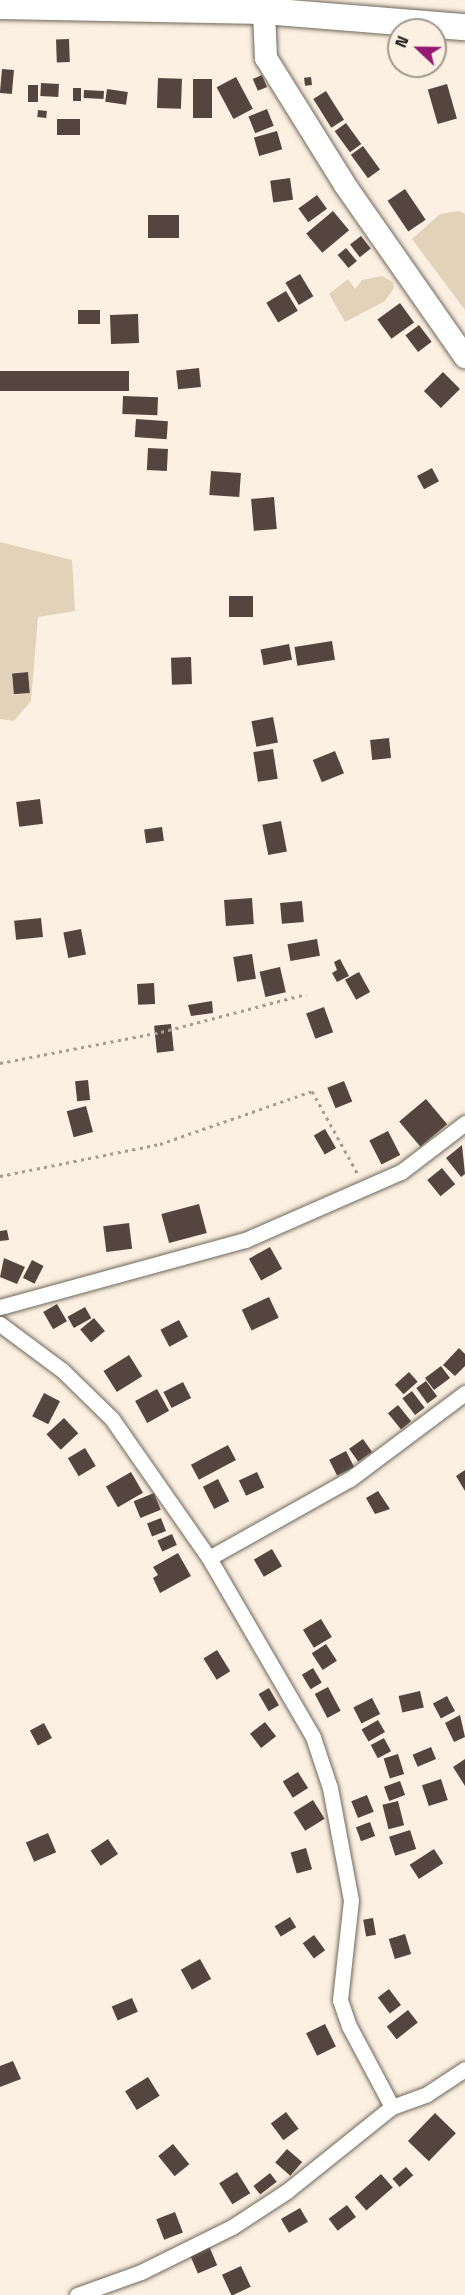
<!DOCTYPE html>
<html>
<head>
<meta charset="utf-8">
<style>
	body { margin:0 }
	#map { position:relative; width:465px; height:2295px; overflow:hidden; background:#fbf0e2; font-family:"Space Grotesk",sans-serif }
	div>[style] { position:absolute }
	.green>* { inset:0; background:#e3d2ba }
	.building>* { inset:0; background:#54463f; transform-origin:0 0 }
	.path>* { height:3px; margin-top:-1.5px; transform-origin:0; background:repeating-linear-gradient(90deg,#a49c92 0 3px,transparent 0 7.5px) }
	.roads { filter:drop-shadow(0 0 2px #70675a) drop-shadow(0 0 2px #70675a) }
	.street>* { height:15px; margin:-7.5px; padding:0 7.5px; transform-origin:7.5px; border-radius:7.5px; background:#fff }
	.secondary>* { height:22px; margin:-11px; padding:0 11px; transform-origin:11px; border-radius:11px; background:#fff }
	.primary>* { height:26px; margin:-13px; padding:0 13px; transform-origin:13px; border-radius:13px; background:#fff }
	span { translate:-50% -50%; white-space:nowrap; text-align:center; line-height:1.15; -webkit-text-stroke:6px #fbf0e2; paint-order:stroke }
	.north { position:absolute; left:387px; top:18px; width:60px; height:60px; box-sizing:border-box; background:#fbf0e2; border:2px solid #a0988e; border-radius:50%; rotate:292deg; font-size:16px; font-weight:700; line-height:24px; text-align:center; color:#17140f }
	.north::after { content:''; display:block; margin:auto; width:21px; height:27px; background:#951872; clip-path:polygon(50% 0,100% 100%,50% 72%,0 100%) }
</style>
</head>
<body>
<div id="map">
	<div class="green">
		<i style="clip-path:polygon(459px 211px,465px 214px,465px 310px,412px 239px,440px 214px)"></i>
		<i style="clip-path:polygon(382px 276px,393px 282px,394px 288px,385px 301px,345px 322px,329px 294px,348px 279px,355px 289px,362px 280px)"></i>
		<i style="clip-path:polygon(evenodd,0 542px,72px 560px,75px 611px,38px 617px,31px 701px,14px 721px,0 719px,0 542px,28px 672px,30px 693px,14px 695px,12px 673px,28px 672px)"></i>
	</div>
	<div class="building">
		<i style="left:69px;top:39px;width:23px;height:13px;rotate:88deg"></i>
		<i style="left:2px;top:69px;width:12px;height:24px;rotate:5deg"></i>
		<i style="left:262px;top:75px;width:13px;height:10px;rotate:67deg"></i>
		<i style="left:236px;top:77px;width:36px;height:22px;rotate:62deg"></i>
		<i style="left:311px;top:77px;width:8px;height:7px;rotate:83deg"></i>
		<i style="left:158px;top:78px;width:24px;height:30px;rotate:2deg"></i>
		<i style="left:193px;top:79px;width:19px;height:39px"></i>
		<i style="left:41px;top:83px;width:18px;height:13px;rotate:3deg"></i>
		<i style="left:447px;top:84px;width:36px;height:20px;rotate:74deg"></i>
		<i style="left:28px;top:85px;width:10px;height:17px"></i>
		<i style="left:73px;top:88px;width:8px;height:13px"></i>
		<i style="left:107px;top:89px;width:21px;height:13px;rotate:8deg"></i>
		<i style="left:84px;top:90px;width:20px;height:8px;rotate:3deg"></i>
		<i style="left:326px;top:91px;width:34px;height:15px;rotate:58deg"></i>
		<i style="left:267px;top:109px;width:18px;height:20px;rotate:68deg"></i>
		<i style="left:38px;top:110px;width:9px;height:7px;rotate:6deg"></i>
		<i style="left:57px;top:119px;width:23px;height:16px"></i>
		<i style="left:346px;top:123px;width:26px;height:14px;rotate:54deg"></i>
		<i style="left:277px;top:131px;width:19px;height:24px;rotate:74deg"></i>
		<i style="left:363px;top:146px;width:29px;height:15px;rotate:54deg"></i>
		<i style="left:290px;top:178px;width:22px;height:20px;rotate:82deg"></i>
		<i style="left:405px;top:189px;width:37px;height:21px;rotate:56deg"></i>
		<i style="left:317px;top:195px;width:17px;height:23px;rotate:54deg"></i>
		<i style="left:333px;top:211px;width:25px;height:35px;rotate:50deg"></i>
		<i style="left:148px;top:215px;width:31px;height:23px"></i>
		<i style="left:361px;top:236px;width:16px;height:14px;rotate:52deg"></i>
		<i style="left:346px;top:248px;width:17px;height:11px;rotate:50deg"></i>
		<i style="left:300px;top:274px;width:26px;height:17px;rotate:59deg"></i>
		<i style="left:286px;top:291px;width:23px;height:23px;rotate:59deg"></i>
		<i style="left:400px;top:303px;width:24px;height:28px;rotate:54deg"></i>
		<i style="left:100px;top:310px;width:14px;height:22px;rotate:90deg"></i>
		<i style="left:138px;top:314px;width:29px;height:28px;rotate:88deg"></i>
		<i style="left:419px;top:325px;width:21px;height:17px;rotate:53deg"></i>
		<i style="left:199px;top:368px;width:19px;height:23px;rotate:84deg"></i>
		<i style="left:0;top:371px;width:129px;height:20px"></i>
		<i style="left:443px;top:372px;width:24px;height:27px;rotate:45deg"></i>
		<i style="left:123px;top:396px;width:35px;height:18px;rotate:2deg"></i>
		<i style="left:136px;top:419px;width:32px;height:18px;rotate:4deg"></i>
		<i style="left:148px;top:448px;width:20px;height:22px;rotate:3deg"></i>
		<i style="left:432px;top:468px;width:15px;height:17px;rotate:62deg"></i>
		<i style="left:211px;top:471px;width:30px;height:24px;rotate:4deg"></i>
		<i style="left:274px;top:497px;width:32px;height:23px;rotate:85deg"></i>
		<i style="left:229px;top:596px;width:24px;height:21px"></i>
		<i style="left:332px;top:641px;width:19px;height:38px;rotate:81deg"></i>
		<i style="left:289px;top:644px;width:16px;height:29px;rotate:79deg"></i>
		<i style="left:191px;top:657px;width:27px;height:20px;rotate:88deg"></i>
		<i style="left:28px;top:672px;width:21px;height:16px;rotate:85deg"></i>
		<i style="left:273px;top:717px;width:26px;height:22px;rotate:79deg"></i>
		<i style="left:389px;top:738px;width:20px;height:19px;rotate:84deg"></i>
		<i style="left:273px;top:749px;width:30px;height:20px;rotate:81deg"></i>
		<i style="left:335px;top:751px;width:24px;height:24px;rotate:68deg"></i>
		<i style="left:40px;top:799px;width:25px;height:24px;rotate:83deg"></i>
		<i style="left:281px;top:821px;width:31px;height:19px;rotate:79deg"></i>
		<i style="left:162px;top:827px;width:14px;height:18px;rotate:82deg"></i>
		<i style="left:252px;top:898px;width:26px;height:28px;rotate:86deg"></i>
		<i style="left:302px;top:901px;width:21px;height:22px;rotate:85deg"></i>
		<i style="left:41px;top:918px;width:19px;height:27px;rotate:84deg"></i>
		<i style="left:81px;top:929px;width:26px;height:18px;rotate:79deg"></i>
		<i style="left:317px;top:939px;width:17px;height:30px;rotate:80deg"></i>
		<i style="left:252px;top:954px;width:25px;height:19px;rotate:81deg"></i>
		<i style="clip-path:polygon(340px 959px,349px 976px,337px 982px,332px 973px,337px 970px,334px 962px)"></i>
		<i style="left:280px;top:967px;width:26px;height:21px;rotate:77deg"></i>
		<i style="left:359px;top:972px;width:23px;height:16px;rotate:61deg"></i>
		<i style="left:154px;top:983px;width:21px;height:17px;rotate:87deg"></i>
		<i style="clip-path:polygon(212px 1001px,213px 1013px,191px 1016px,188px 1005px)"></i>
		<i style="left:324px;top:1007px;width:27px;height:19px;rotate:70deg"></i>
		<i style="left:171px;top:1024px;width:27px;height:17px;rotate:84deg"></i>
		<i style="left:88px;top:1080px;width:20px;height:13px;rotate:84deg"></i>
		<i style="left:344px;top:1081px;width:22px;height:18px;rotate:68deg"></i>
		<i style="left:426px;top:1099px;width:33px;height:35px;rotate:50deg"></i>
		<i style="left:86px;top:1106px;width:27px;height:20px;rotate:75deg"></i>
		<i style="left:325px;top:1129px;width:22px;height:13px;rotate:60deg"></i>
		<i style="left:388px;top:1131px;width:27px;height:21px;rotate:63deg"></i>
		<i style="clip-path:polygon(462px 1145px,465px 1174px,461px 1177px,446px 1158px)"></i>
		<i style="left:442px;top:1168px;width:21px;height:19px;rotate:51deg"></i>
		<i style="left:199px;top:1204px;width:30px;height:39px;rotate:75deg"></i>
		<i style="left:129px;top:1223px;width:26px;height:26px;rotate:83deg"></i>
		<i style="clip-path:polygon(7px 1230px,9px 1240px,0 1241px,0 1231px)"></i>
		<i style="left:270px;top:1247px;width:25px;height:24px;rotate:61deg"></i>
		<i style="clip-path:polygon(4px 1258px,25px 1267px,17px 1284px,0 1277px)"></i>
		<i style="left:32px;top:1260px;width:13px;height:20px;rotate:27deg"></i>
		<i style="left:269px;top:1297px;width:23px;height:30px;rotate:65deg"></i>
		<i style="left:57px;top:1304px;width:20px;height:16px;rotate:60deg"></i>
		<i style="left:85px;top:1307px;width:13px;height:20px;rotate:61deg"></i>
		<i style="left:94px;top:1318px;width:17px;height:18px;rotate:50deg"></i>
		<i style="left:179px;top:1320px;width:19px;height:21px;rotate:62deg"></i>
		<i style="clip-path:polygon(459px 1348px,465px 1354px,465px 1366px,455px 1376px,443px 1365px)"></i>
		<i style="left:129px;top:1355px;width:25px;height:30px;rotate:58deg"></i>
		<i style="left:441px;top:1366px;width:15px;height:20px;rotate:53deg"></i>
		<i style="left:409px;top:1372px;width:13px;height:19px;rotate:48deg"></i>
		<i style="left:426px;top:1381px;width:19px;height:12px;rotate:54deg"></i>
		<i style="left:183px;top:1382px;width:18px;height:22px;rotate:63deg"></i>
		<i style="left:157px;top:1389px;width:25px;height:25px;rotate:61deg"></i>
		<i style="left:412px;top:1391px;width:21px;height:12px;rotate:53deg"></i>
		<i style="left:44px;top:1393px;width:18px;height:26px;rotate:27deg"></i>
		<i style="left:398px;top:1405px;width:21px;height:13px;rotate:51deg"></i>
		<i style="left:64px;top:1418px;width:21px;height:24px;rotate:47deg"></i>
		<i style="left:363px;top:1439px;width:16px;height:17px;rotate:55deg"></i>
		<i style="left:228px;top:1445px;width:17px;height:42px;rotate:62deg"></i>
		<i style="left:85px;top:1448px;width:21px;height:20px;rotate:59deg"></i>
		<i style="left:346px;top:1451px;width:18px;height:19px;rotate:63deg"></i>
		<i style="clip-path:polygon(465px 1470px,465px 1491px,456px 1476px)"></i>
		<i style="left:131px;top:1472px;width:24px;height:29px;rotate:60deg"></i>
		<i style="left:257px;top:1472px;width:17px;height:20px;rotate:65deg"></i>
		<i style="left:218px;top:1479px;width:25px;height:17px;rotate:63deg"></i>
		<i style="clip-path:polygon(378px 1491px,390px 1509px,375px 1514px,366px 1498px)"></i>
		<i style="left:154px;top:1493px;width:18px;height:22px;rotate:68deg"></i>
		<i style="left:161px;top:1518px;width:14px;height:15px;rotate:69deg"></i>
		<i style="left:172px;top:1534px;width:12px;height:16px;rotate:66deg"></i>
		<i style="left:272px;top:1549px;width:20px;height:21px;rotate:60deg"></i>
		<i style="clip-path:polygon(178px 1553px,191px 1576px,160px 1593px,153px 1578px,158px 1575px,153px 1567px)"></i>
		<i style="left:321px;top:1619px;width:21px;height:21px;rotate:59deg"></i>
		<i style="left:326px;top:1644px;width:20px;height:17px;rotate:57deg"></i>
		<i style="left:217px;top:1650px;width:25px;height:16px;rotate:58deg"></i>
		<i style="left:313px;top:1668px;width:17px;height:13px;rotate:59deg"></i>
		<i style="left:328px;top:1687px;width:27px;height:15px;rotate:62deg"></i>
		<i style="left:269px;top:1688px;width:20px;height:12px;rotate:60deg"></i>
		<i style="left:420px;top:1691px;width:17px;height:22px;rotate:77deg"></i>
		<i style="left:447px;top:1696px;width:17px;height:16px;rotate:62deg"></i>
		<i style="left:372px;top:1698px;width:18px;height:21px;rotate:63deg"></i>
		<i style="clip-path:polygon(460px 1715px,465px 1737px,454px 1742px,445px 1723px)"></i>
		<i style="left:378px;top:1720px;width:14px;height:19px;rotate:60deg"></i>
		<i style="left:265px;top:1722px;width:18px;height:19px;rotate:52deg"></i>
		<i style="left:44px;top:1723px;width:17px;height:16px;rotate:62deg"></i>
		<i style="left:384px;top:1738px;width:15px;height:15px;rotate:62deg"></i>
		<i style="left:431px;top:1747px;width:13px;height:20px;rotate:67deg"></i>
		<i style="left:398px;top:1754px;width:21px;height:15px;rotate:73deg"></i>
		<i style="clip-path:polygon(465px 1759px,465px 1786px,453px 1767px)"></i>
		<i style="left:298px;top:1772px;width:19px;height:18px;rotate:58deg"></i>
		<i style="left:441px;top:1779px;width:22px;height:20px;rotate:72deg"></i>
		<i style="left:400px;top:1781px;width:15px;height:17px;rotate:70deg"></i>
		<i style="left:367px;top:1795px;width:18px;height:17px;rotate:68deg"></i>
		<i style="left:313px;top:1800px;width:22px;height:23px;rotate:58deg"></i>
		<i style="left:398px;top:1801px;width:25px;height:16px;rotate:76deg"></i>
		<i style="left:370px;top:1822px;width:15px;height:15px;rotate:70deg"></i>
		<i style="left:410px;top:1830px;width:20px;height:22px;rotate:72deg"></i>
		<i style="left:48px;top:1833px;width:21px;height:24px;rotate:67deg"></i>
		<i style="left:108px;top:1839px;width:18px;height:21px;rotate:56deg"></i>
		<i style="left:306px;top:1848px;width:22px;height:16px;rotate:74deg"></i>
		<i style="left:434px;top:1849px;width:17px;height:29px;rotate:57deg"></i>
		<i style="left:290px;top:1917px;width:12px;height:18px;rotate:59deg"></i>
		<i style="left:373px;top:1918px;width:17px;height:10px;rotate:80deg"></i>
		<i style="left:405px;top:1934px;width:21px;height:17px;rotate:73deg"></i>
		<i style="left:314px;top:1935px;width:19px;height:14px;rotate:54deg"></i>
		<i style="left:200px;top:1959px;width:23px;height:22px;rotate:61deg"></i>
		<i style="left:389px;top:1989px;width:20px;height:14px;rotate:53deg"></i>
		<i style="left:132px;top:1998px;width:15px;height:22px;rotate:67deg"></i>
		<i style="left:408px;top:2010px;width:16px;height:27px;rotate:52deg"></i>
		<i style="left:325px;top:2024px;width:25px;height:21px;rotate:64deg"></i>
		<i style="clip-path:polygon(13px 2061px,21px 2079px,0 2087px,0 2066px)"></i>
		<i style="left:148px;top:2077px;width:22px;height:27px;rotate:58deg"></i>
		<i style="left:286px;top:2112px;width:21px;height:19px;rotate:53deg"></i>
		<i style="left:435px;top:2113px;width:29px;height:39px;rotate:44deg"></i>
		<i style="left:173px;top:2144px;width:26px;height:19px;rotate:51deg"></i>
		<i style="left:287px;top:2149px;width:20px;height:18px;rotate:41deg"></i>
		<i style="left:406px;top:2167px;width:11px;height:18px;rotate:49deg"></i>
		<i style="left:237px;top:2172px;width:25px;height:21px;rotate:58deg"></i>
		<i style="left:270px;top:2173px;width:11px;height:21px;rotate:52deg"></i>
		<i style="left:381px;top:2174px;width:18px;height:35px;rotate:49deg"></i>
		<i style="left:347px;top:2205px;width:15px;height:23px;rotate:53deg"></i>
		<i style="left:300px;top:2208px;width:16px;height:22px;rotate:60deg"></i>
		<i style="left:175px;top:2212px;width:22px;height:20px;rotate:69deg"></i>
		<i style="left:209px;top:2246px;width:21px;height:21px;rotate:67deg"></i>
		<i style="left:241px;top:2266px;width:23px;height:21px;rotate:65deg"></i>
	</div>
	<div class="path">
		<i style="left:0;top:1063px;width:164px;rotate:-10.9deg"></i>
		<i style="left:161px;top:1032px;width:150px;rotate:-14.7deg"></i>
		<i style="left:0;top:1176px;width:163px;rotate:-11.3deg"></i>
		<i style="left:160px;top:1144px;width:161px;rotate:-19.2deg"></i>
		<i style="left:312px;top:1091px;width:97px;rotate:61.1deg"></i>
	</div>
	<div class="roads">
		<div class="street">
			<i style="left:0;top:1307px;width:254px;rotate:-15.3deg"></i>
			<i style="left:245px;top:1240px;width:170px;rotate:-23.6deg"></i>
			<i style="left:401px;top:1172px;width:81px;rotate:-37.4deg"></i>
			<i style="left:0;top:1324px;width:77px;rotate:36.6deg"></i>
			<i style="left:62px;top:1370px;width:70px;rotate:44.4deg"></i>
			<i style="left:112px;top:1419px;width:169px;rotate:55.1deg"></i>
			<i style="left:209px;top:1558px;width:207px;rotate:59.8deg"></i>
			<i style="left:313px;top:1737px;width:54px;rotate:71.6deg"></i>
			<i style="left:330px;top:1788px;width:114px;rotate:79.4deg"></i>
			<i style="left:351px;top:1900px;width:101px;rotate:96.3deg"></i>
			<i style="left:340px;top:2000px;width:28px;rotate:71deg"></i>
			<i style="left:349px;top:2026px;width:92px;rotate:62deg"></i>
			<i style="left:209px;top:1558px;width:162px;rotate:-29.3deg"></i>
			<i style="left:350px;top:1479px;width:144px;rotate:-36.8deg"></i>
			<i style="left:77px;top:2295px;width:68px;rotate:-19.8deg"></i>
			<i style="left:141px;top:2272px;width:102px;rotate:-26.3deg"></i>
			<i style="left:232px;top:2227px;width:66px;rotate:-33.2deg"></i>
			<i style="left:287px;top:2191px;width:134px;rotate:-38.7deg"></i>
			<i style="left:392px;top:2107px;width:37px;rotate:-20deg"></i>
			<i style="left:427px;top:2094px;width:45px;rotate:-33.3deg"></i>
		</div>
		<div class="secondary">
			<i style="left:264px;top:11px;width:47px;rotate:87.6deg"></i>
			<i style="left:266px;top:58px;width:150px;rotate:58.1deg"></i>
			<i style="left:345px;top:185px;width:210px;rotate:55.1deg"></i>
		</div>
		<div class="primary">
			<i style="left:0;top:6px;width:264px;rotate:1.1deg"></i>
			<i style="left:264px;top:11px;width:202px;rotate:4.6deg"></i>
		</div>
	</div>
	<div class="north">N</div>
</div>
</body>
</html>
